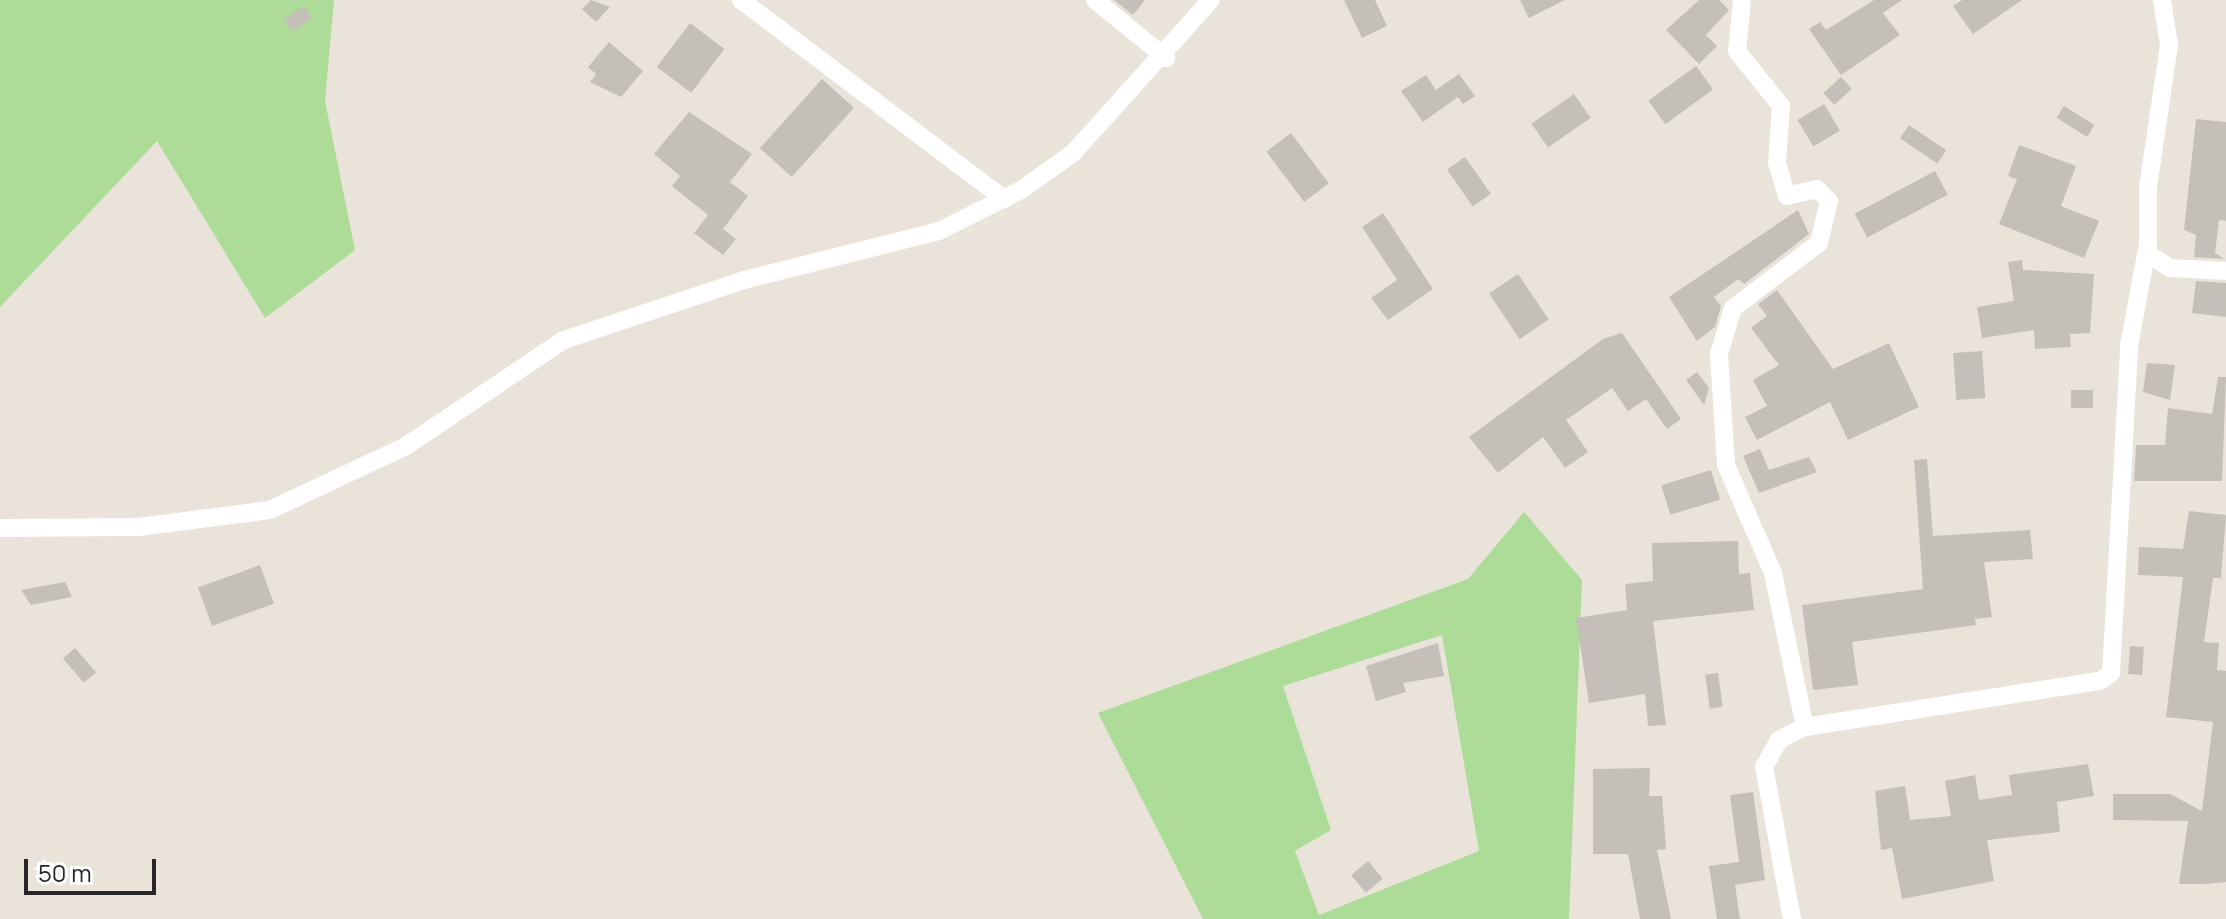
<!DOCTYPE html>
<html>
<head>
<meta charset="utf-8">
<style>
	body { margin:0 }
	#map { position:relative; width:2226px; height:919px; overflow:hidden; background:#e9e3d9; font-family:Manrope,sans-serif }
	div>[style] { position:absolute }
	.green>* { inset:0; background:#addc99 }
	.building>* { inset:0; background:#c4c0b9; transform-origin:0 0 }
	.street>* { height:18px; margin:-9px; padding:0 9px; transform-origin:9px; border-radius:9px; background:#fff }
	span { translate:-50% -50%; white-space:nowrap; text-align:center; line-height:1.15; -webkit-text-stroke:6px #fff; paint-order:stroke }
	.scale { position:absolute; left:24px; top:859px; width:132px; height:36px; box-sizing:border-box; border:4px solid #272727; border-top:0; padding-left:10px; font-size:24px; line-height:28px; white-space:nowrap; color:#272727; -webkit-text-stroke:6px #fff; paint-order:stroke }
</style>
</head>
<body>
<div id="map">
	<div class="green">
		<i style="clip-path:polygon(0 0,334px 0,325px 101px,355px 250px,265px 318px,157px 141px,0 307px)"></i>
		<i style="clip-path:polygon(evenodd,1524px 512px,1582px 580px,1569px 919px,1203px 919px,1098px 713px,1468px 579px,1524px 512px,1442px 635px,1479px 851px,1319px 915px,1295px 851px,1331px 830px,1283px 686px,1442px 635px)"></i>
	</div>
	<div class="building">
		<i style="clip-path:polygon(591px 0,610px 7px,596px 22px,582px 9px)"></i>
		<i style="clip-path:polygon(1114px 0,1145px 0,1133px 15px)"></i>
		<i style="clip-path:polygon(1344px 0,1375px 0,1387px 26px,1362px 38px)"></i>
		<i style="clip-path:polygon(1520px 0,1565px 0,1529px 18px)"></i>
		<i style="clip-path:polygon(1699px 0,1719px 0,1729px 10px,1706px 35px,1717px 46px,1699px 64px,1666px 30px)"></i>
		<i style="clip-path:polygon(1874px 0,1902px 0,1883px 13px,1900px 35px,1841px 75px,1809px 29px,1820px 22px,1826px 30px)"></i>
		<i style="clip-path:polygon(1962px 0,2022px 0,1973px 34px,1953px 6px)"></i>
		<i style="left:304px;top:6px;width:15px;height:24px;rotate:58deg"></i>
		<i style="left:690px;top:23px;width:43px;height:55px;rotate:37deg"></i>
		<i style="clip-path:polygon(609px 42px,643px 71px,621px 97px,590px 82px,596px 74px,588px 67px)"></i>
		<i style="left:1696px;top:66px;width:29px;height:59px;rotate:54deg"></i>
		<i style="clip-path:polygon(1459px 74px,1475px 96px,1463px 104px,1458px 97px,1423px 122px,1401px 91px,1426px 75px,1436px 90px)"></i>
		<i style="left:1841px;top:77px;width:16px;height:24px;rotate:47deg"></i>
		<i style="left:822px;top:79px;width:43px;height:93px;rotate:42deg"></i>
		<i style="left:1574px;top:94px;width:29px;height:52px;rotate:55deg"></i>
		<i style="left:1824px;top:104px;width:31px;height:31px;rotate:59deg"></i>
		<i style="left:2064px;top:106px;width:36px;height:14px;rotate:32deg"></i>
		<i style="clip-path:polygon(689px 112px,752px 154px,730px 182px,748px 196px,723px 229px,736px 239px,723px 255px,694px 233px,708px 215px,672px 186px,680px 176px,654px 154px)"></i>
		<i style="clip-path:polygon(2196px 119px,2226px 122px,2226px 221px,2219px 220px,2215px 253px,2224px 259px,2194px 257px,2196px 235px,2184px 230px)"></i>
		<i style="left:1909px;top:125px;width:45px;height:16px;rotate:34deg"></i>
		<i style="left:1291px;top:133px;width:63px;height:31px;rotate:53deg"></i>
		<i style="clip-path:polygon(2019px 145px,2076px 166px,2061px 206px,2099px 221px,2084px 258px,1999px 224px,2017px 179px,2008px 176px)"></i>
		<i style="left:1465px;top:157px;width:45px;height:22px;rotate:55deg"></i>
		<i style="left:1935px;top:171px;width:27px;height:91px;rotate:62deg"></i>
		<i style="clip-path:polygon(1798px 210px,1809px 234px,1744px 284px,1738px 279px,1714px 297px,1721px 306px,1715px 327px,1697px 341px,1669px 297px)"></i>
		<i style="clip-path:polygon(1383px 213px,1433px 289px,1388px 320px,1371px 298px,1397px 280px,1362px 227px)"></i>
		<i style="clip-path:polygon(2022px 260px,2023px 270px,2094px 274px,2090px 333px,2070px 334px,2071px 347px,2035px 349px,2034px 330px,1982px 338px,1977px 307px,2014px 301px,2008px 262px)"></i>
		<i style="left:1518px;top:274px;width:55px;height:35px;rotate:56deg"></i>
		<i style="clip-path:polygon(2196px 281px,2226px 283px,2226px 317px,2192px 313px)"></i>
		<i style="clip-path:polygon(1777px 290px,1833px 369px,1889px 343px,1919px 407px,1848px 440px,1830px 402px,1757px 440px,1745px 417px,1767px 406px,1753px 380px,1779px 365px,1751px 328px,1767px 316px,1758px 304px)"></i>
		<i style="clip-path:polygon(1622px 333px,1681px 419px,1667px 429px,1646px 399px,1628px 411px,1612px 388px,1566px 420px,1588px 452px,1565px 468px,1543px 437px,1498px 473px,1469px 437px,1603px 339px)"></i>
		<i style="left:1982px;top:351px;width:47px;height:29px;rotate:86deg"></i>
		<i style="clip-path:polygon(2147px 363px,2175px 365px,2170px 400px,2143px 392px)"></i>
		<i style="clip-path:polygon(1697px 372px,1709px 388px,1704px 405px,1686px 380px)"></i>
		<i style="clip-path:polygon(2218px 377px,2226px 377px,2222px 481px,2134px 481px,2136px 445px,2165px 445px,2168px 408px,2212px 414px)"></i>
		<i style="left:2071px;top:390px;width:22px;height:18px"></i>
		<i style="clip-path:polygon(1760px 449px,1769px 470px,1809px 457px,1817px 472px,1759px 493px,1743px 456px)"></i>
		<i style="clip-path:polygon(1927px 459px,1933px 536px,2030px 530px,2033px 559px,1984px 562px,1992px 617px,1975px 619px,1976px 625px,1852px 642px,1858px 685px,1813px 690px,1802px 605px,1923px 589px,1914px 460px)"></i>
		<i style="left:1711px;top:470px;width:31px;height:52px;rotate:73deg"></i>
		<i style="clip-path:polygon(2189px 511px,2226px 515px,2221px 578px,2213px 578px,2204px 642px,2219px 643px,2217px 670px,2226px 671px,2226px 882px,2206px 884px,2179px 884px,2188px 821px,2113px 820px,2113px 794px,2170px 794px,2202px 811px,2213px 722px,2166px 717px,2183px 577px,2138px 575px,2139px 547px,2183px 549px)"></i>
		<i style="clip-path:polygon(1738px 541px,1739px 574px,1750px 573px,1754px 610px,1653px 621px,1666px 725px,1648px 726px,1645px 694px,1589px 703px,1576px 618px,1627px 610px,1625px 584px,1653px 581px,1652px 543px)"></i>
		<i style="left:260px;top:565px;width:41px;height:66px;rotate:70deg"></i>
		<i style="clip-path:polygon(65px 582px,72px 597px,31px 605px,21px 590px)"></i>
		<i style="clip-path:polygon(1438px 643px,1444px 676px,1403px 683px,1406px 692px,1376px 701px,1366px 666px)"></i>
		<i style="left:2130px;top:646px;width:14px;height:28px;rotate:4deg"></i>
		<i style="left:75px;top:648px;width:32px;height:16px;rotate:49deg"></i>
		<i style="left:1718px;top:673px;width:34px;height:13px;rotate:82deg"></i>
		<i style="clip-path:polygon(2088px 764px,2094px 796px,2057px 802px,2060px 832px,1987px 840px,1994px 881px,1902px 899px,1892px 848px,1881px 850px,1875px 791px,1905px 786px,1910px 820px,1951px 816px,1945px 781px,1975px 775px,1979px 800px,2012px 795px,2009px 775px)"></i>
		<i style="clip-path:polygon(1650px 768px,1649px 796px,1662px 796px,1666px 849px,1657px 850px,1671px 919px,1640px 919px,1628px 854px,1593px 854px,1593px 769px)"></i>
		<i style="clip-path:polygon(1753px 792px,1765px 880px,1735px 885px,1740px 919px,1717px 919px,1709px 866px,1739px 862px,1730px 795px)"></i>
		<i style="left:1368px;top:861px;width:23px;height:22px;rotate:50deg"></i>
	</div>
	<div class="street">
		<i style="left:741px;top:0;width:330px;rotate:37.1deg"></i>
		<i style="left:1095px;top:0;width:92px;rotate:39.2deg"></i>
		<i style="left:1742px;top:0;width:51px;rotate:95.6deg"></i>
		<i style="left:1737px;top:51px;width:70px;rotate:51.3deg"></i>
		<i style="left:1781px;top:106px;width:57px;rotate:94deg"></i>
		<i style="left:1777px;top:163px;width:34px;rotate:73deg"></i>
		<i style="left:1787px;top:196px;width:31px;rotate:-13deg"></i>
		<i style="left:1817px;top:189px;width:17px;rotate:45deg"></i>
		<i style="left:1829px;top:201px;width:43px;rotate:103.4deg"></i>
		<i style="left:1819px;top:243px;width:108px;rotate:142.9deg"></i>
		<i style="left:1733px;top:308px;width:48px;rotate:106.9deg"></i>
		<i style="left:1719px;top:354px;width:111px;rotate:86.4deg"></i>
		<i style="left:1726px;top:465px;width:118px;rotate:66.5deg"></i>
		<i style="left:1773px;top:573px;width:157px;rotate:78.3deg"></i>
		<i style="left:2162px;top:0;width:46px;rotate:81.2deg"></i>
		<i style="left:2169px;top:45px;width:144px;rotate:98.4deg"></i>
		<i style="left:2148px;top:187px;width:67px;rotate:90deg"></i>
		<i style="left:2148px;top:254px;width:26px;rotate:32deg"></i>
		<i style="left:2170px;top:268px;width:56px;rotate:3.1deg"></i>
		<i style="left:0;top:528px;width:138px;rotate:-0.4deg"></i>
		<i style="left:138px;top:527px;width:133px;rotate:-7.3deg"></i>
		<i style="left:270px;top:510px;width:150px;rotate:-25.2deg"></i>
		<i style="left:406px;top:446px;width:190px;rotate:-33.9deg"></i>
		<i style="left:564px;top:340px;width:190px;rotate:-18.4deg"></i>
		<i style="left:744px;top:280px;width:201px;rotate:-14.1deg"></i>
		<i style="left:939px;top:231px;width:92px;rotate:-26.6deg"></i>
		<i style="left:1021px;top:190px;width:64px;rotate:-35.4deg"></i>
		<i style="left:1073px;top:153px;width:206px;rotate:-48deg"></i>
		<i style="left:1792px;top:919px;width:155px;rotate:-100.4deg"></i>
		<i style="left:1764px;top:767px;width:31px;rotate:-61deg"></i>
		<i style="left:1779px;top:740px;width:29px;rotate:-27deg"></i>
		<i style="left:1805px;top:727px;width:299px;rotate:-8.9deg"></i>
		<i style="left:2100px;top:681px;width:14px;rotate:-36deg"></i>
		<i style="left:2111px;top:673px;width:327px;rotate:-86.8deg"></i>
		<i style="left:2129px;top:346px;width:99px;rotate:-79.5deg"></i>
	</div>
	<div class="scale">50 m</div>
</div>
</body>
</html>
